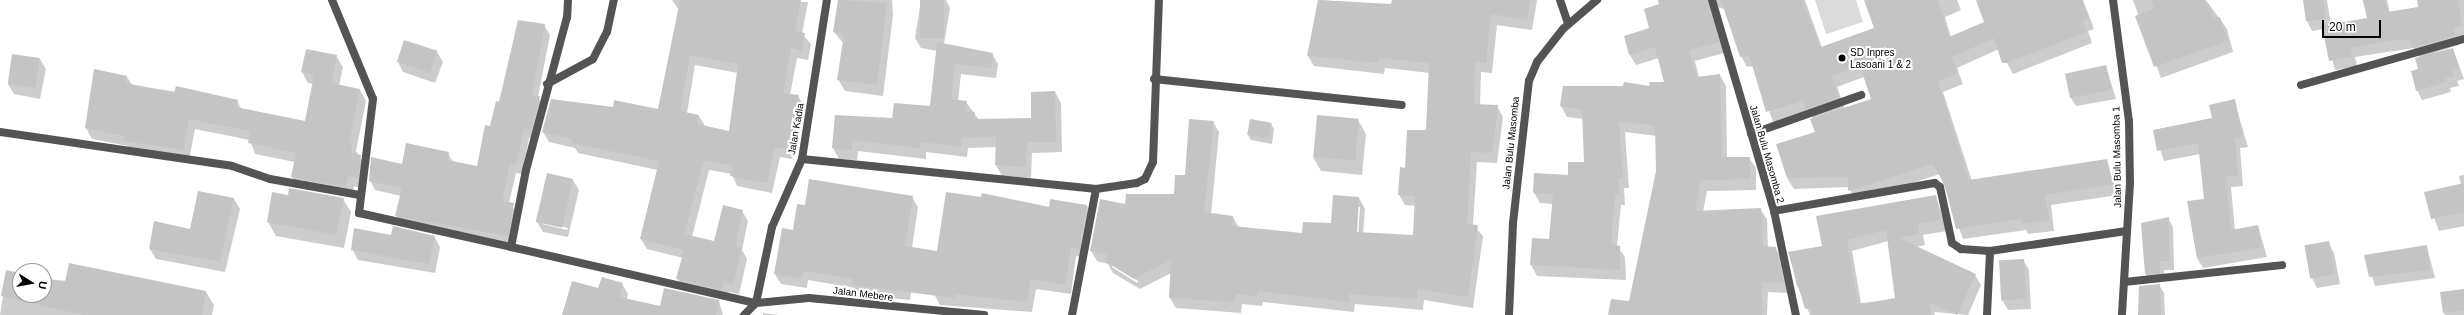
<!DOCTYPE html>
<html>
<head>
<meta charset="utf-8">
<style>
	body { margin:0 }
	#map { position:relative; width:2464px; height:315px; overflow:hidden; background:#fff; font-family:Helvetica,sans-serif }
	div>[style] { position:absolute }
	.green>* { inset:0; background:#dbdbdb }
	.shadow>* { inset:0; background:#0003 }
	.building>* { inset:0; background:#c4c4c4; transform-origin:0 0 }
	.minor>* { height:8px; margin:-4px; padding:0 4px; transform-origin:4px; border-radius:4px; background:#545454 }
	.tertiary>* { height:8px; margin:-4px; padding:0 4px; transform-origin:4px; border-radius:4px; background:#545454 }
	.dots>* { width:11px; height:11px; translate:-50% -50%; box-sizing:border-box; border:2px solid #fff; border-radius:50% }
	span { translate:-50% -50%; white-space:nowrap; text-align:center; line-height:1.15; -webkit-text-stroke:4px #fff; paint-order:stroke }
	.poi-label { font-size:10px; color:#000 }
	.left { translate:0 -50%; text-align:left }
	.street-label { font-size:10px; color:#000 }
	.north { position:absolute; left:12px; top:263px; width:40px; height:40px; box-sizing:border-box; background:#fff; border:1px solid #999; border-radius:50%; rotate:101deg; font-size:11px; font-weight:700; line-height:16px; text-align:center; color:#000 }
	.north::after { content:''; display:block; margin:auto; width:14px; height:18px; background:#000; clip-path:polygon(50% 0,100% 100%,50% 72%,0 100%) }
	.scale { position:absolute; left:2322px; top:20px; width:59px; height:18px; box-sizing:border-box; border:2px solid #000; border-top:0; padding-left:5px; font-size:12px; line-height:14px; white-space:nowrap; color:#000; -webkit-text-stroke:3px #fff; paint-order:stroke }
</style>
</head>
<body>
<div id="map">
	<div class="green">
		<i style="clip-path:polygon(1815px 0,1856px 0,1863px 22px,1826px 34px)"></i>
	</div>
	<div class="shadow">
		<i style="clip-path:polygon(evenodd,672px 0,808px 2px,802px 34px,811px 44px,808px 60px,797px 58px,790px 95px,798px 96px,804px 106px,792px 159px,780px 157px,772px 193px,737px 186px,732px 174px,709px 170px,692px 237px,715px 242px,742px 211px,748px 221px,742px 250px,747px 259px,739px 294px,729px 292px,728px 299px,683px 289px,678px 279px,683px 258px,647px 249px,641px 239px,658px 170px,578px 153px,575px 148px,549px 142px,543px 132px,613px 108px,658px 110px,679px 10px,672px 0,695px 65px,738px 73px,730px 132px,705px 126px,699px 116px,687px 113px,695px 65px)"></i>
		<i style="clip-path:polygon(839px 0,892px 0,893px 15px,883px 96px,845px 91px,838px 79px,844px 44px,834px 32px)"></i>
		<i style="clip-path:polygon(921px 0,946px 0,950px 8px,944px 44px,992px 54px,998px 64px,996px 78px,961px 74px,958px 101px,966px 102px,979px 120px,1032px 119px,1055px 92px,1061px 103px,1062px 152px,1032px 153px,1031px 178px,1002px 176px,996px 165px,997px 147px,968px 148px,967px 157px,926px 152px,926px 159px,858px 151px,857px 160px,839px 159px,833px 148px,893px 119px,931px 107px,937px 51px,921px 48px,915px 38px)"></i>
		<i style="clip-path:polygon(evenodd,1319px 0,1392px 5px,1393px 0,1537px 0,1532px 30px,1497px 25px,1492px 73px,1481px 72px,1480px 105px,1497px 106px,1503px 117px,1497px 163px,1477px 162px,1473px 225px,1483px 236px,1473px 308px,1424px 300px,1423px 310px,1355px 304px,1354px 312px,1263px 302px,1262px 306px,1242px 304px,1241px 313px,1176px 308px,1170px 298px,1171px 273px,1140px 289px,1113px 273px,1108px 264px,1097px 261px,1091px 251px,1126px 205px,1175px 195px,1213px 122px,1219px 132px,1211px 214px,1233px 217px,1239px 228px,1303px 234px,1332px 224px,1359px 198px,1365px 209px,1363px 233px,1414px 236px,1416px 206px,1405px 205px,1399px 195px,1406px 169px,1427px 131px,1430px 73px,1385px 68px,1384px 74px,1314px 66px,1308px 56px,1319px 0,1358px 207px,1360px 207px,1358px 237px,1356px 237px,1358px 207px,1319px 0,1112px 265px,1138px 281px,1137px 283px,1112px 267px,1112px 265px)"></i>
		<i style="clip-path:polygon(evenodd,1662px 0,1805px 0,1822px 48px,1875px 29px,1865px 0,1957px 0,1961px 10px,1945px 17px,1951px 38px,1985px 22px,1977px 0,2083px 0,2094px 29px,2088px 31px,2092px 43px,2013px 74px,1999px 49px,1957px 68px,1963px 84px,1943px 92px,1972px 181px,2106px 161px,2118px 195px,2051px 205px,2054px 231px,2028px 234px,2026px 230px,1963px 239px,1940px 174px,1855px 201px,1849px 187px,1794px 189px,1787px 178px,1816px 133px,1813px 119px,1809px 112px,1773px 122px,1754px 66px,1747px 67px,1741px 56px,1724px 9px,1714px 6px,1724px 53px,1695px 61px,1699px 77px,1720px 75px,1726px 86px,1727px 158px,1749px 158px,1756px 168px,1756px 190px,1707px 191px,1703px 212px,1760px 209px,1767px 219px,1768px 248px,1775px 248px,1782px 259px,1789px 293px,1768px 292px,1767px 315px,1608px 315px,1630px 302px,1657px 172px,1657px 136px,1625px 132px,1629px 188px,1624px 188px,1625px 205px,1621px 205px,1617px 246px,1625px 257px,1626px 280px,1537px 276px,1531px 265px,1533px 239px,1550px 241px,1553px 204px,1540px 203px,1534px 193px,1570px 176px,1585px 163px,1584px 119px,1567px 117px,1561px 106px,1666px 82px,1659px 58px,1636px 65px,1630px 55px,1650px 29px,1662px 0,1864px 77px,1872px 100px,1845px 109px,1837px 87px,1864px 77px)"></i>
		<i style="clip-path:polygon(2133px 0,2206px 0,2227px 29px,2233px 52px,2161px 78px)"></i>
		<i style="clip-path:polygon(2304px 0,2327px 0,2331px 25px,2368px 19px,2363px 0,2387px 0,2390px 13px,2419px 8px,2418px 0,2464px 0,2464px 36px,2458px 37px,2459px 45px,2433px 53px,2453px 49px,2464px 79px,2457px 81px,2459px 86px,2450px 88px,2451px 92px,2422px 100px,2417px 90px,2420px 58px,2414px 48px,2355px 57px,2357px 66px,2335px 70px,2324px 29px,2312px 31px,2307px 21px)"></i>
		<i style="clip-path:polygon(544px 25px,550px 35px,538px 97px,545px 107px,536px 139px,529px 138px,522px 174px,516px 173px,509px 203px,519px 214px,513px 245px,402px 225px,396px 215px,401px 196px,375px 190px,370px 180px,402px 165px,448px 153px,453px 162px,477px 167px,500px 103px)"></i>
		<i style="clip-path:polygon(405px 41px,437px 52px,443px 62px,435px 83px,403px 72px,398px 62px)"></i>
		<i style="clip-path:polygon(13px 55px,40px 59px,46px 69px,40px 99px,14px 94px,8px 84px)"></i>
		<i style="clip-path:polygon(336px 56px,343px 67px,339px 86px,360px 90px,366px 101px,356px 151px,366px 167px,364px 189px,354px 186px,352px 197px,299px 188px,292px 177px,295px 162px,255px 154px,250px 140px,195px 129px,189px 160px,131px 152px,128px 146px,92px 139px,86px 128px,127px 77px,132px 85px,237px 101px,242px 110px,305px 122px,313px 84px,308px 83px,302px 72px)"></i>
		<i style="clip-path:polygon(2106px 66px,2116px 99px,2076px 106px,2070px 96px)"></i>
		<i style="clip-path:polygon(2234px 100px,2248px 147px,2240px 148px,2243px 186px,2231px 187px,2235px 230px,2258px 226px,2267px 257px,2203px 268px,2197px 258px,2188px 202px,2205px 200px,2200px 154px,2164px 161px,2154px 130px,2213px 119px)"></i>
		<i style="clip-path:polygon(1358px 120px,1366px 134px,1362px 175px,1321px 171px,1313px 157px)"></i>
		<i style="clip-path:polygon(1271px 124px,1274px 129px,1272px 144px,1251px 140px,1248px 135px)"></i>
		<i style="clip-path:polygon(evenodd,547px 174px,573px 180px,579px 190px,568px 237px,543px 232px,537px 222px,547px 174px,543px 222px,568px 228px,567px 230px,543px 224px,543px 222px)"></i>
		<i style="clip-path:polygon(2464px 175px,2464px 226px,2439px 231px,2425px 193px,2461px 185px,2459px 176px)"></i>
		<i style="clip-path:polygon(evenodd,1936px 196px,1947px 231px,1923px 235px,1925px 245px,1916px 247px,1975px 275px,1981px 285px,1968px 315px,1934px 312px,1935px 315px,1810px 315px,1796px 283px,1790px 253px,1823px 247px,1936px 196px,1888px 241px,1896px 299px,1861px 303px,1852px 251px,1888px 241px)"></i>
		<i style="clip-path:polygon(912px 197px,918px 207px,912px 248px,918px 258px,910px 300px,859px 295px,855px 288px,808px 280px,807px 288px,781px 284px,775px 274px,783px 229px,794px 231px,806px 207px)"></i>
		<i style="clip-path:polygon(234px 199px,240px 209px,225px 272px,156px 259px,150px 249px,191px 230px)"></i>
		<i style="clip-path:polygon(343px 199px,351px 212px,344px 248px,276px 236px,268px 222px)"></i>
		<i style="clip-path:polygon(1087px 206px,1093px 216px,1085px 258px,1076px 256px,1071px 294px,1036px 289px,1032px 312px,940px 305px,934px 294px,1050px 209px)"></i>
		<i style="clip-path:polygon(2168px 218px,2173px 227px,2174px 270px,2164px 270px,2164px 281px,2151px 283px,2146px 274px)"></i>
		<i style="clip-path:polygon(392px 236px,434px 236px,440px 247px,435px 273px,358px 260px,352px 249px)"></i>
		<i style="clip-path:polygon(2328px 242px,2334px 253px,2340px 284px,2317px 288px,2312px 278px)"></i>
		<i style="clip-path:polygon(2427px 247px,2435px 278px,2375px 286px,2366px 256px)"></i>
		<i style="clip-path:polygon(2023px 260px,2029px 270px,2031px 309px,2008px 310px,2002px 300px)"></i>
		<i style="clip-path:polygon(7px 271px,20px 274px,20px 295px,44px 295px,44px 279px,206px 292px,214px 305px,212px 315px,0 315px)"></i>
		<i style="clip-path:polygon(622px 284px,628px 294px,627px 299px,661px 307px,719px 301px,723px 315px,563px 315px,599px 290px)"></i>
		<i style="clip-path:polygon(2159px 285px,2164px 293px,2165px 315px,2139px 315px)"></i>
		<i style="clip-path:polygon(2464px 290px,2464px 315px,2445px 315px,2444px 313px)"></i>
		<i style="clip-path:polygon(763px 313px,779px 315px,763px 315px)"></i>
	</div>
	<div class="building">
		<i style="clip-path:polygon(evenodd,680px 0,801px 0,795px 31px,805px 33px,802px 51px,791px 48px,783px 93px,799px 95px,786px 149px,775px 147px,767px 183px,730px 176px,732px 166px,704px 160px,684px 234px,714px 241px,723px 205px,743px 210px,735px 246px,742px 248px,733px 285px,724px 282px,722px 290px,676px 279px,684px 250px,640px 239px,659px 161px,571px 143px,572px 139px,542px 132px,551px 99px,613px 107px,614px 100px,658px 109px,680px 0,690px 55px,738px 64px,729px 131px,697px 124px,699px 115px,680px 111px,690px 55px)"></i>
		<i style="clip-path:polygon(838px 0,887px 3px,877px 85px,837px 80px,844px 34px,833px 32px)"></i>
		<i style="left:920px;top:0;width:24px;height:38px"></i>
		<i style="clip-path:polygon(1318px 0,1391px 4px,1392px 0,1530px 0,1527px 20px,1491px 14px,1486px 63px,1475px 62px,1474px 104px,1498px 105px,1492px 153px,1471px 152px,1467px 224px,1478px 225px,1468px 297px,1418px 289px,1417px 299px,1349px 294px,1349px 302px,1257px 291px,1257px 296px,1236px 294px,1235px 302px,1169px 298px,1171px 260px,1134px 279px,1106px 262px,1107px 254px,1090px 251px,1100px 199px,1125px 204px,1126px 194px,1174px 194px,1175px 175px,1185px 175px,1189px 119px,1214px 121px,1204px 212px,1233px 216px,1232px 226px,1302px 233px,1303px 222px,1331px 223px,1333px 195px,1359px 197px,1357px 232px,1413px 235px,1415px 196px,1398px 195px,1400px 167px,1405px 168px,1407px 130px,1426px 130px,1429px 63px,1379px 58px,1378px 63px,1307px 56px)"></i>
		<i style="clip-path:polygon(1658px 0,1707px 0,1719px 42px,1689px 50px,1697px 77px,1720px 74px,1722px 157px,1750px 157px,1750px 179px,1701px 180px,1695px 211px,1761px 208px,1763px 246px,1776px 247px,1784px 283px,1762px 282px,1762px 315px,1608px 315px,1611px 299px,1629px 301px,1656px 171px,1655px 126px,1619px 121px,1623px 178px,1619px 178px,1619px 194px,1615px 194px,1611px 244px,1620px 246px,1620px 270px,1530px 265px,1532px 238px,1549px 239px,1553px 194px,1533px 193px,1534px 173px,1568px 175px,1568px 162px,1584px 162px,1582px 110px,1560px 106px,1563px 86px,1623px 86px,1624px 82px,1650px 86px,1649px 82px,1664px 82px,1655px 47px,1629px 55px,1624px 36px,1649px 28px,1644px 9px,1659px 4px)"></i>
		<i style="clip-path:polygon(1721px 0,1802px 0,1821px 47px,1874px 28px,1864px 0,1938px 0,1949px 37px,1984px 22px,1976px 0,2082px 0,2089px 18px,2082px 21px,2087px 32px,2006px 63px,2002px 63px,1994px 38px,1952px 57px,1958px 73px,1938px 81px,1969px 180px,2107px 159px,2113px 184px,2045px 195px,2049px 220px,2021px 224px,2021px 219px,1956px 229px,1945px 186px,1933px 164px,1848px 191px,1848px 177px,1787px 178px,1776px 144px,1815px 132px,1810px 119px,1871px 99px,1860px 66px,1831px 76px,1839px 97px,1806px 109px,1803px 101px,1766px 112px,1749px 55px,1740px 57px)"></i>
		<i style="clip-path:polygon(2151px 0,2204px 0,2206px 5px,2209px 4px,2214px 19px,2220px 17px,2228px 41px,2154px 67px,2135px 16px,2154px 9px)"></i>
		<i style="clip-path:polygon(2303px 0,2323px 0,2326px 18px,2306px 21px)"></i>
		<i style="clip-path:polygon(2363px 0,2385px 0,2388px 12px,2418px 7px,2417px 0,2458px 0,2462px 26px,2453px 27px,2455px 35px,2450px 37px,2412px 48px,2410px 39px,2387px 41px,2351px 48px,2352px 57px,2329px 61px,2322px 26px,2367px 18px)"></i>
		<i style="clip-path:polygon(518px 20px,545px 24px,532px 95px,540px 96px,531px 130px,524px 129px,516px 165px,510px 164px,502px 201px,514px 203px,508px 236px,395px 216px,402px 188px,369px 181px,371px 157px,402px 164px,406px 143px,449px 152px,447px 160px,477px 166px,485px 125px,490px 126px,496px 101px,499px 102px)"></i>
		<i style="left:404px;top:40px;width:35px;height:23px;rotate:18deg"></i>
		<i style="clip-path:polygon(937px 42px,993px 53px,991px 68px,955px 64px,951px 99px,967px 101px,965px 111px,975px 112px,974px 119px,1031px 118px,1031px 92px,1055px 91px,1056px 142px,1027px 142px,1026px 167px,995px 165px,996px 137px,962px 138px,961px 147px,921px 142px,920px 148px,852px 140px,852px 150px,832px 148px,835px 115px,892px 118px,894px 103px,930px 106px)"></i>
		<i style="clip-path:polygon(2453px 48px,2459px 69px,2452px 70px,2454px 76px,2445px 78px,2446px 82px,2416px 91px,2411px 71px,2418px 69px,2415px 58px)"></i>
		<i style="clip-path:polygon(306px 49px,337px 55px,331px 83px,360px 89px,349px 143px,352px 144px,351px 153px,361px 155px,358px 178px,348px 176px,346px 187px,291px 177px,296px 153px,248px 143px,250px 131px,189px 119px,183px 150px,124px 141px,125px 136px,85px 128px,94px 69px,127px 76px,126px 83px,174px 93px,176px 86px,194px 90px,238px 100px,236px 107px,305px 121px,314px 75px,301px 72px)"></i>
		<i style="left:12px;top:54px;width:28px;height:30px;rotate:8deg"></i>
		<i style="left:2106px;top:65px;width:25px;height:42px;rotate:78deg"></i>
		<i style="clip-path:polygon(2235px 99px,2243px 137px,2235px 138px,2238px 176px,2226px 177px,2231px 230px,2258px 225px,2262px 247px,2197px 258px,2187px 201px,2204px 199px,2198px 143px,2157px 151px,2153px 130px,2212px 118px,2209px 105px)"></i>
		<i style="left:1317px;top:115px;width:42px;height:42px;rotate:5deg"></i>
		<i style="left:1250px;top:119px;width:22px;height:16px;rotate:10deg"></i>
		<i style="left:547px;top:173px;width:27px;height:50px;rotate:13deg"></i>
		<i style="clip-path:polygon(809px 179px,913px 196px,905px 246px,937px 251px,946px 192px,981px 197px,982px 193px,1049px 207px,1050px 199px,1087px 205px,1079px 249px,1071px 247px,1065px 285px,1031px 279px,1027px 302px,955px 294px,954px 298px,852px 285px,853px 279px,803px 271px,801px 279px,774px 274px,782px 228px,793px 230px,797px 204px,805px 205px)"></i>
		<i style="clip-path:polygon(2464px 183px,2464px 212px,2431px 219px,2424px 192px)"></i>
		<i style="clip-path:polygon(289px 188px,344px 198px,336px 235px,267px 222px,272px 192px,288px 195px)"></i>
		<i style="clip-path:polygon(198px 191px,234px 198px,220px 262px,149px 249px,154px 221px,190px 229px)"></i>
		<i style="clip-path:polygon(evenodd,1936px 195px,1941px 220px,1918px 224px,1919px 234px,1899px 238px,1976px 274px,1957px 315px,1929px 302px,1931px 315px,1812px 315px,1811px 308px,1805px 309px,1788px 252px,1822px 246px,1816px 216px,1936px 195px,1886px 230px,1895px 298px,1858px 305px,1847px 240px,1886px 230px)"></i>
		<i style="clip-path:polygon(2169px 217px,2169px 261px,2160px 261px,2160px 273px,2145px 274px,2141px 223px)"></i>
		<i style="clip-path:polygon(393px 226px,435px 236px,429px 264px,351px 250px,354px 228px,391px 235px)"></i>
		<i style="left:2329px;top:241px;width:34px;height:25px;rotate:80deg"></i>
		<i style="clip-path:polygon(2427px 245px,2430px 270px,2369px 277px,2364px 255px)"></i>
		<i style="left:2024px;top:259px;width:40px;height:25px;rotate:87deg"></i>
		<i style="clip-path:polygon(69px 263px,206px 291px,202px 315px,84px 315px,1px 296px,6px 270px,20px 273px,20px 295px,44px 295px,44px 278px,65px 282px)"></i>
		<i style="clip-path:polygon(602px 277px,623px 283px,619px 297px,660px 306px,664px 288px,719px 300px,716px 315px,562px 315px,572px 281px,598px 288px)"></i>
		<i style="clip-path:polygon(2160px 284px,2161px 315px,2138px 315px,2139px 286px)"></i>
		<i style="clip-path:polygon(2464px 289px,2464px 310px,2443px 313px,2440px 292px)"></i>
	</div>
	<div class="minor">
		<i style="left:332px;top:0;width:107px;rotate:67.5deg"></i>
		<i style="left:373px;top:99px;width:115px;rotate:97deg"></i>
		<i style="left:359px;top:213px;width:156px;rotate:12.6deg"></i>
		<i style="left:568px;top:0;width:17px;rotate:93deg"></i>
		<i style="left:567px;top:17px;width:158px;rotate:105deg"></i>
		<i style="left:526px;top:170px;width:78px;rotate:101deg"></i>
		<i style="left:511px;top:247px;width:251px;rotate:12.9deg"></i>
		<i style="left:756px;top:303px;width:78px;rotate:-78.1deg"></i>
		<i style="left:772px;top:227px;width:74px;rotate:-66.2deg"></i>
		<i style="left:802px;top:159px;width:161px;rotate:-81.1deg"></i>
		<i style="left:1712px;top:0;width:220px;rotate:73.6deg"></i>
		<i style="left:1774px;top:211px;width:106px;rotate:78.1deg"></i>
		<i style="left:2113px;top:0;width:122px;rotate:82.5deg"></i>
		<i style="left:2129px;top:121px;width:62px;rotate:89.1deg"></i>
		<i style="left:2130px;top:183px;width:132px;rotate:93.5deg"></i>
		<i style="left:1154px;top:79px;width:249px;rotate:6deg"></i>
		<i style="left:547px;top:84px;width:52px;rotate:-28.5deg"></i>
		<i style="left:593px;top:59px;width:30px;rotate:-63deg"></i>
		<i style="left:607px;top:32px;width:33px;rotate:-78deg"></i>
		<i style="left:2301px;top:85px;width:169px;rotate:-15.8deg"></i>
		<i style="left:0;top:132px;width:234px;rotate:8.3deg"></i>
		<i style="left:232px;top:166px;width:40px;rotate:18.9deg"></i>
		<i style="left:270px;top:179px;width:91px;rotate:10.1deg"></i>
		<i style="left:1751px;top:134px;width:117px;rotate:-19.5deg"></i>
		<i style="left:802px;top:159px;width:296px;rotate:5.8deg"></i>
		<i style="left:1096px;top:189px;width:41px;rotate:-8.3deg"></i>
		<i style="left:1137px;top:183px;width:9px;rotate:-27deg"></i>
		<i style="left:1145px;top:179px;width:19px;rotate:-65deg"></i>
		<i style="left:1153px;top:162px;width:162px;rotate:-87.9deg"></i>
		<i style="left:1774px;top:211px;width:163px;rotate:-9.9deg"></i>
		<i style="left:1935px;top:183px;width:6px;rotate:39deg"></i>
		<i style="left:1940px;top:187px;width:57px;rotate:77.9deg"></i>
		<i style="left:1952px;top:243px;width:11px;rotate:34deg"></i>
		<i style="left:1961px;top:249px;width:29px;rotate:4deg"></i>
		<i style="left:2124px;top:282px;width:159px;rotate:-6.1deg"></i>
		<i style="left:744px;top:315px;width:17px;rotate:-45deg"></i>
		<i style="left:756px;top:303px;width:53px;rotate:-5.4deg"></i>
		<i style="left:809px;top:298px;width:176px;rotate:5.5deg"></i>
		<i style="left:1072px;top:315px;width:128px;rotate:-79.2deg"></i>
		<i style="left:1987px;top:315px;width:64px;rotate:-87.3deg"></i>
		<i style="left:1990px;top:251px;width:138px;rotate:-8.3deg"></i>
	</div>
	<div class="tertiary">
		<i style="left:1560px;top:0;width:24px;rotate:71deg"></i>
		<i style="left:1509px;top:315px;width:92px;rotate:-87.5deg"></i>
		<i style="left:1513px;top:223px;width:143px;rotate:-83.6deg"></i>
		<i style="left:1529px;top:81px;width:21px;rotate:-67deg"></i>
		<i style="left:1537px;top:62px;width:42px;rotate:-51.8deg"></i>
		<i style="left:1563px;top:29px;width:45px;rotate:-40.5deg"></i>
	</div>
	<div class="dots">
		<i style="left:1842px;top:58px;background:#000"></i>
	</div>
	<div class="poi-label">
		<span class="left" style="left:1850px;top:58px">SD Inpres<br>Lasoani 1 &amp; 2</span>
	</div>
	<div class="street-label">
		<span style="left:796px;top:129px;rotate:-80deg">Jalan Kadia</span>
		<span style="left:1511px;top:143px;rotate:-84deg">Jalan Bulu Masomba</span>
		<span style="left:1767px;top:154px;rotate:74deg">Jalan Bulu Masomba 2</span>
		<span style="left:2117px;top:157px;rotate:-91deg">Jalan Bulu Masomba 1</span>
		<span style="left:863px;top:294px;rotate:7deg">Jalan Mebere</span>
	</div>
	<div class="north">U</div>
	<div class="scale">20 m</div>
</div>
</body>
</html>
